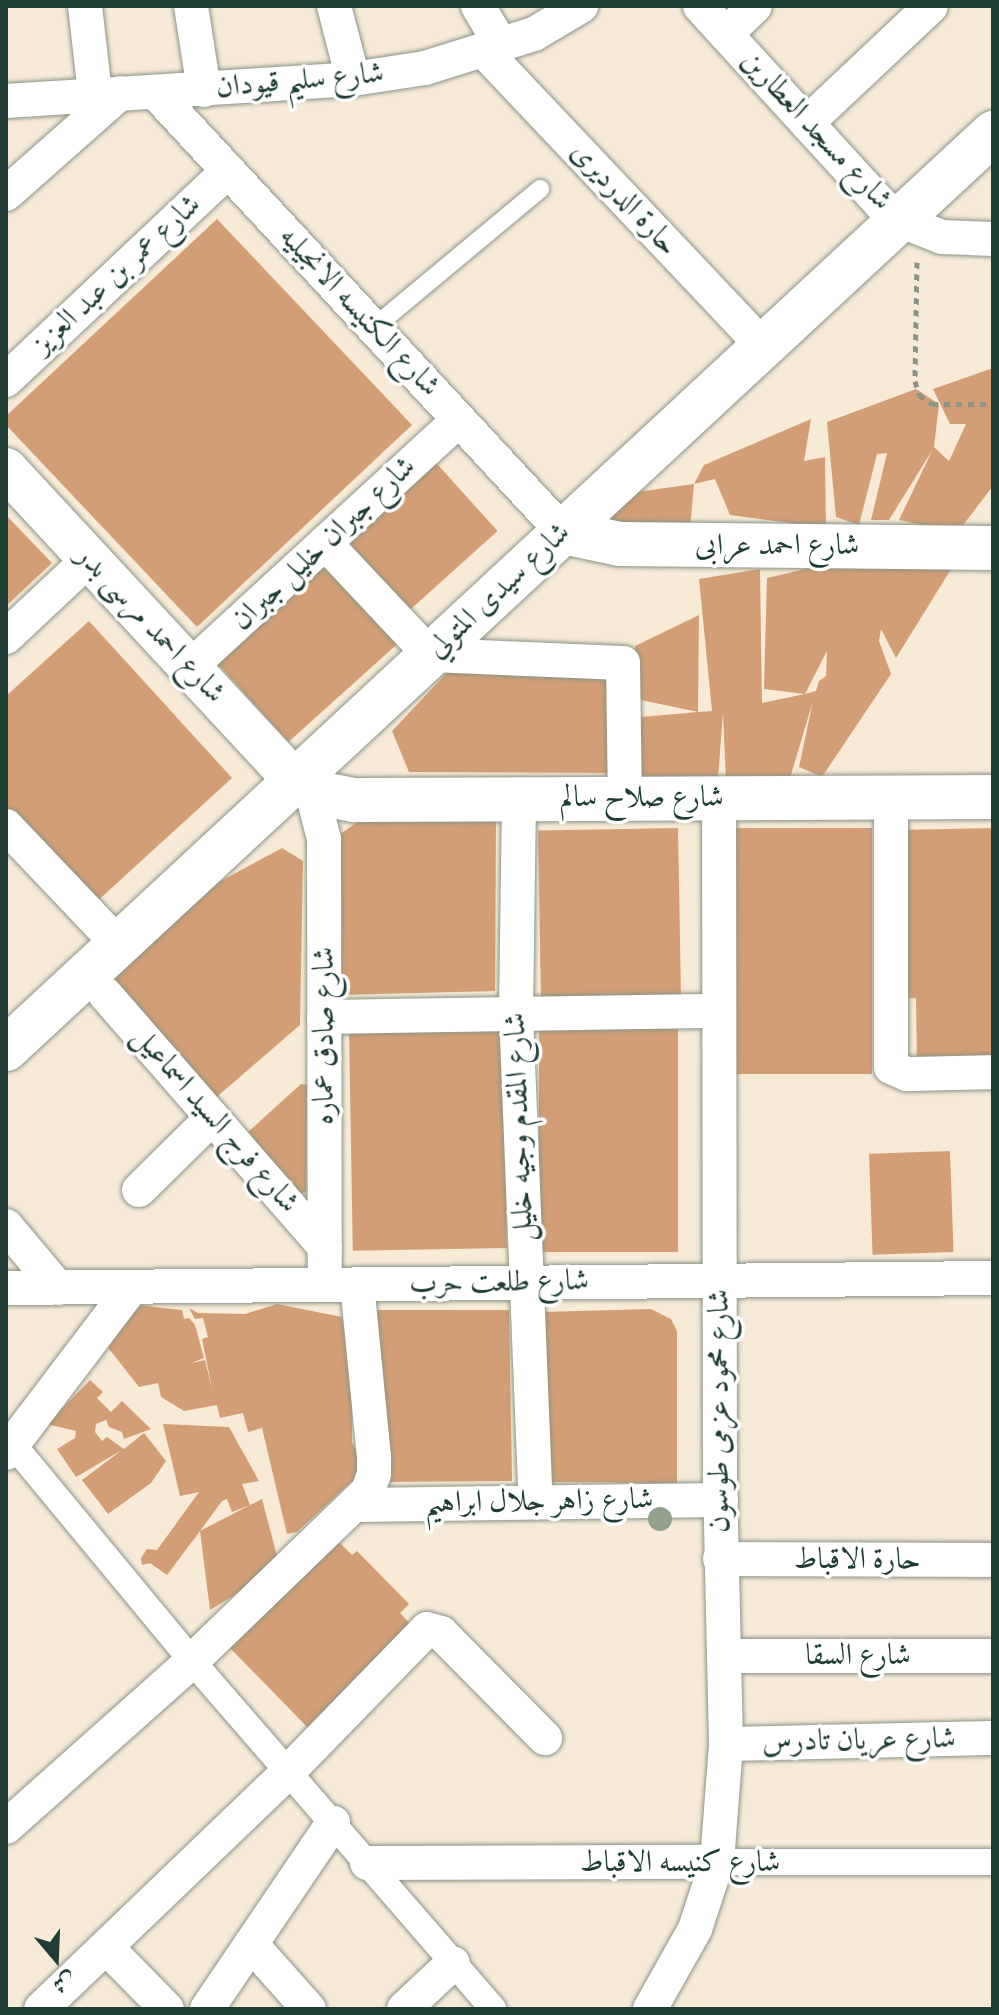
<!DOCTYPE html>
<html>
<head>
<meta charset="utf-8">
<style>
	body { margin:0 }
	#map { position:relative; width:999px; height:2015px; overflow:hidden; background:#f7ebd8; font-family:"IM FELL English",Amiri,serif }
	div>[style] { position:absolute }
	.building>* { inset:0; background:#d39e75; transform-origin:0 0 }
	.path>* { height:5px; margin-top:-2.5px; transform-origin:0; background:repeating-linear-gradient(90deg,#8b9486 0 6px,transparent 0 12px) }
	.roads { filter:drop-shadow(0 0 2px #8b9486) drop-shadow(0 0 2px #8b9486) }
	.service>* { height:18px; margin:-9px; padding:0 9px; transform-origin:9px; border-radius:9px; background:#fff }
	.pedestrian>* { height:26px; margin:-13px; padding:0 13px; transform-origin:13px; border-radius:13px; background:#fff }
	.minor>* { height:34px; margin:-17px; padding:0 17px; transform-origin:17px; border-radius:17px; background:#fff }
	.tertiary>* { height:42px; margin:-21px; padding:0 21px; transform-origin:21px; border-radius:21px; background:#fff }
	.primary>* { height:44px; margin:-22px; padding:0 22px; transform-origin:22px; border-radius:22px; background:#fff }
	.trees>* { width:24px; height:24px; margin:-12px; border-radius:50%; background:#91a18b }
	span { translate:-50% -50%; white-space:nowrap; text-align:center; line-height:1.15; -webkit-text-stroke:7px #fff; paint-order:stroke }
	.street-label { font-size:30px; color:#1f3d34 }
	.frame { position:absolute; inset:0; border:8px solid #1f3d34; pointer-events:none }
	.north { position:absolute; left:16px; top:1919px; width:80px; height:80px; -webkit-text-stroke:6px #fff; paint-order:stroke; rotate:161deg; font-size:22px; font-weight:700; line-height:32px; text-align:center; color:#1f3d34 }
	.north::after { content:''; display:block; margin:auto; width:28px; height:36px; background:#1f3d34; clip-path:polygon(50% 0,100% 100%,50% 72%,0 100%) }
</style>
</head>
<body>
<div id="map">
	<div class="building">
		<i style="clip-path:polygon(217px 219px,412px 425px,197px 627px,6px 425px,6px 416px)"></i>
		<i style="clip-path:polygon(993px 368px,993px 486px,957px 533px,899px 520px,933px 449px,889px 520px,871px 520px,887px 453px,877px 454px,859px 525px,836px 517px,827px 422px,916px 389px,939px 404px,934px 447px,949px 461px,966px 424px,950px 424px,933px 389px)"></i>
		<i style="clip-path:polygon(811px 419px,804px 461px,825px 457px,826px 528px,730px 515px,715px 479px,694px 484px,704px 465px)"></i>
		<i style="left:430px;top:456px;width:101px;height:123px;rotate:48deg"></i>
		<i style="clip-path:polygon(694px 484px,690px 529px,609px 521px,601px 497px)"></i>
		<i style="clip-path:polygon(6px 515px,52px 563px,6px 606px)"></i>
		<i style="clip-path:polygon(evenodd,958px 558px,896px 658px,881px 629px,879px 641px,891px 674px,822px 777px,799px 767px,813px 701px,787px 788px,726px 782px,723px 712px,718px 779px,625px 779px,641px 717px,698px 712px,641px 700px,635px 646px,699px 615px,698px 712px,712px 711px,699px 579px,760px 569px,762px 703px,805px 694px,764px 689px,767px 578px,831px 563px,958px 558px,827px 651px,826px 676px,819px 681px,816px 691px,805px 694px,827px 651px)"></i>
		<i style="left:324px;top:562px;width:110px;height:147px;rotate:48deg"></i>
		<i style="clip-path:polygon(89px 621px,232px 778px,93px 905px,6px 810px,6px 696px)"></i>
		<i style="clip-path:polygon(457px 662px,612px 665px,613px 773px,409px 772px,392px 731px)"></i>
		<i style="clip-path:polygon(496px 817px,495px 991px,339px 995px,339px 835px,363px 818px)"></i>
		<i style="left:678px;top:828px;width:175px;height:140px;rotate:89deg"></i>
		<i style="left:731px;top:828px;width:141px;height:246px"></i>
		<i style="clip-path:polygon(993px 828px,993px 1066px,917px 1067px,916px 998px,901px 999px,898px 830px)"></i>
		<i style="clip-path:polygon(282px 848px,303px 861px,300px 1025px,212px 1101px,106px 984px,219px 882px)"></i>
		<i style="left:539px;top:1029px;width:139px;height:223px"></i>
		<i style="left:503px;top:1030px;width:218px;height:154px;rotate:89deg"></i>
		<i style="clip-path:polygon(301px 1084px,307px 1085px,306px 1192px,294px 1195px,248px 1132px)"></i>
		<i style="left:950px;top:1151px;width:101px;height:81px;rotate:88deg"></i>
		<i style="clip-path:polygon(119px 1303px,182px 1310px,184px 1319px,189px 1318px,195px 1325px,204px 1358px,191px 1363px,205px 1360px,213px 1393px,202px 1339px,208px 1337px,203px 1318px,195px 1319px,189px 1308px,198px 1313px,245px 1314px,277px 1304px,342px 1317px,356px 1410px,352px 1414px,352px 1442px,364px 1470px,297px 1532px,287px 1534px,262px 1428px,248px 1432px,243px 1413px,220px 1418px,217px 1405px,184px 1411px,161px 1397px,158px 1383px,139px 1387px,106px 1345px)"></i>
		<i style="clip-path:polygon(651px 1309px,671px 1319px,677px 1331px,677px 1483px,542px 1482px,541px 1312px)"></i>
		<i style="clip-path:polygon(366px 1310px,509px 1310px,512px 1481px,386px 1482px)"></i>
		<i style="clip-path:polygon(90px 1380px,103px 1392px,97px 1398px,111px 1412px,122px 1401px,151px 1429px,124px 1439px,122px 1432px,109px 1427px,106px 1420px,96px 1424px,95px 1432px,102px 1441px,107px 1437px,124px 1449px,144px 1433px,166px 1461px,151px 1483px,108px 1514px,82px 1480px,122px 1450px,76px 1477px,57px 1449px,75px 1438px,76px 1431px,47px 1424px)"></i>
		<i style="clip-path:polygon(163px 1424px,229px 1427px,259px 1481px,242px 1484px,250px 1505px,232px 1512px,227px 1499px,222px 1501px,200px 1531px,262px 1499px,280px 1567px,210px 1610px,200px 1531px,167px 1575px,150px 1563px,142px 1565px,141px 1558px,147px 1549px,157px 1550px,199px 1492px,180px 1496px)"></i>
		<i style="clip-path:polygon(339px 1542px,352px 1555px,357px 1551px,409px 1604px,400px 1613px,414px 1628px,309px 1729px,230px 1648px)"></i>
	</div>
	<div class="path">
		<i style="left:917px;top:262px;width:119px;rotate:91deg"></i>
		<i style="left:915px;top:381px;width:15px;rotate:74deg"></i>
		<i style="left:919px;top:395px;width:16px;rotate:35deg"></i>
		<i style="left:932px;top:404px;width:61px"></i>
	</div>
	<div class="roads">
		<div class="service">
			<i style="left:372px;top:329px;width:219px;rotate:-39.8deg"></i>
		</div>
		<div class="pedestrian">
			<i style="left:6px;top:1436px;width:292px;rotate:50.4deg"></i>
			<i style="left:192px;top:1661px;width:460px;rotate:49.1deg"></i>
			<i style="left:717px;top:1862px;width:276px"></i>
		</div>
		<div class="minor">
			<i style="left:85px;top:6px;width:89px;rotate:83.5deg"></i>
			<i style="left:191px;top:6px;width:85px;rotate:81.2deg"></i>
			<i style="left:334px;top:6px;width:75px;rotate:75.4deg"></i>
			<i style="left:478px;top:6px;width:45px;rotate:59.5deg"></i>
			<i style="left:700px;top:6px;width:270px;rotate:47.6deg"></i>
			<i style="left:882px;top:205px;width:23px;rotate:41deg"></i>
			<i style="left:899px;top:220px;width:46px;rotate:21.6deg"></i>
			<i style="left:942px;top:237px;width:51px;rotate:2.2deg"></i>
			<i style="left:726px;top:34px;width:40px;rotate:-44deg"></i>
			<i style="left:484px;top:51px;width:407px;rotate:46.6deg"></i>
			<i style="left:155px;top:92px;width:600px;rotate:47.16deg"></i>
			<i style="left:6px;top:101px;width:348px;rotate:-3.6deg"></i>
			<i style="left:353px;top:79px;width:73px;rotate:-8.7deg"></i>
			<i style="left:425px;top:68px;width:114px;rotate:-17.3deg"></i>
			<i style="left:534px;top:34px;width:55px;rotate:-30.8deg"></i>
			<i style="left:807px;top:123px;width:170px;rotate:-43.3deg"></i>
			<i style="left:6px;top:194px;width:152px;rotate:-41.5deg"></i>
			<i style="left:6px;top:380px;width:305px;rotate:-43.3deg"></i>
			<i style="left:325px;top:543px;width:154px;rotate:46.8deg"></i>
			<i style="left:430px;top:655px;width:193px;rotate:2.4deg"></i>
			<i style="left:623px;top:663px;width:135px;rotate:89.2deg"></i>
			<i style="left:6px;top:637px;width:114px;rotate:-43.2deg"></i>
			<i style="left:190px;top:667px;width:365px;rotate:-42.6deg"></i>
			<i style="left:311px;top:788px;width:53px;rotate:75.7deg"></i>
			<i style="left:324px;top:839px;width:446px;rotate:89.9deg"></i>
			<i style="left:891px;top:797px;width:270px;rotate:90deg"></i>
			<i style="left:891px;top:1067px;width:17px;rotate:24deg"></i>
			<i style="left:907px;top:1074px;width:86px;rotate:-1.3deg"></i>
			<i style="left:519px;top:798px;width:215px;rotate:90.8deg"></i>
			<i style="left:516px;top:1013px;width:490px;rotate:87.7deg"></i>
			<i style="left:6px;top:826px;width:163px;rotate:46.5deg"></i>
			<i style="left:105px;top:994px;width:335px;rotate:49deg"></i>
			<i style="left:324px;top:1017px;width:395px;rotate:-0.9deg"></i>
			<i style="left:139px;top:1190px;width:103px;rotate:-44.6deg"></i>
			<i style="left:6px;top:1226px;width:81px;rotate:50deg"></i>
			<i style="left:6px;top:1288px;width:987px;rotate:-0.58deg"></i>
			<i style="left:6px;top:1453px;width:208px;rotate:-52.8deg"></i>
			<i style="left:357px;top:1505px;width:364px;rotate:-0.8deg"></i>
			<i style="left:720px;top:1559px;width:273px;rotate:0.2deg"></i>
			<i style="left:724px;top:1656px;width:269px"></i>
			<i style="left:726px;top:1744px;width:267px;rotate:-1.3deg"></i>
			<i style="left:6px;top:1827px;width:249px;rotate:-41.7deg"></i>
			<i style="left:192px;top:1661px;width:245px;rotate:-44deg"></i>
			<i style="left:368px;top:1491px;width:18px;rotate:-71deg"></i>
			<i style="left:374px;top:1474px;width:17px;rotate:-90deg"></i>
			<i style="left:374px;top:1457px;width:173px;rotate:-95.6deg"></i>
			<i style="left:367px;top:1863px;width:350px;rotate:-0.2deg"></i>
			<i style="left:251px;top:1944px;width:87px;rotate:48.3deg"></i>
			<i style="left:106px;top:1947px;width:87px;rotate:45.5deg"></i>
			<i style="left:41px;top:2009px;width:342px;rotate:-43.8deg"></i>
			<i style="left:288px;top:1772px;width:199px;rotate:-45.8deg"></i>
			<i style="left:427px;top:1629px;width:15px;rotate:16deg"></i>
			<i style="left:441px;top:1633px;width:148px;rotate:45.3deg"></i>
			<i style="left:207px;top:2009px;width:225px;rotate:-55.9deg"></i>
			<i style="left:404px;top:2009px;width:67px;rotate:-43.2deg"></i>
			<i style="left:650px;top:2009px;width:92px;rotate:-60.6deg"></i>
			<i style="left:695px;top:1929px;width:71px;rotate:-71.8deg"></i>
			<i style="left:717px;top:1862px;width:118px;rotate:-85.6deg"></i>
			<i style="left:726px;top:1744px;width:263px;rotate:-91.3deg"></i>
			<i style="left:720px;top:1481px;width:683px;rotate:-90.08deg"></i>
		</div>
		<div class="tertiary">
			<i style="left:6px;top:469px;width:425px;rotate:47.2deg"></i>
		</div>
		<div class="primary">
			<i style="left:563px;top:532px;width:58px;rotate:11.9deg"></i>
			<i style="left:620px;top:544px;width:373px;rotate:0.6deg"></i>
			<i style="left:295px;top:781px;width:31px;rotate:25deg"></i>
			<i style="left:323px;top:794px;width:33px;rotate:11deg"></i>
			<i style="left:355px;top:800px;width:638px;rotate:-0.27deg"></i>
			<i style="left:6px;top:1049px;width:1347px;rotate:-42.86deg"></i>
		</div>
	</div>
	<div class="trees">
		<i style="left:660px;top:1519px"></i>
	</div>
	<div class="street-label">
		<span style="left:300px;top:81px;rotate:-5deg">شارع سليم قيودان</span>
		<span style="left:816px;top:131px;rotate:47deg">شارع مسجد العطارين</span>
		<span style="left:624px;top:199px;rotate:47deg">حارة الدرديرى</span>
		<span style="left:117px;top:275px;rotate:-43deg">شارع عمر بن عبد العزيز</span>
		<span style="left:359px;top:312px;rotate:47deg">شارع الكنيسه الانجيليه</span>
		<span style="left:324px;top:544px;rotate:-43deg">شارع جبران خليل جبران</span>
		<span style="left:777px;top:546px">شارع احمد عرابى</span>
		<span style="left:499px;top:591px;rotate:-43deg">شارع سيدى المتولي</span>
		<span style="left:150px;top:625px;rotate:47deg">شارع احمد مرسى بدر</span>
		<span style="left:642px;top:798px">شارع صلاح سالم</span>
		<span style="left:325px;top:1036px;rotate:-90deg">شارع صادق عماره</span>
		<span style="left:215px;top:1120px;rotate:49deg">شارع فرج السيد اسماعيل</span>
		<span style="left:520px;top:1127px;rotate:-92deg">شارع المقدم وجيه خليل</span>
		<span style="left:499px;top:1283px;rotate:-1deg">شارع طلعت حرب</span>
		<span style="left:720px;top:1411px;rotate:-90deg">شارع محمود عزمى طوسون</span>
		<span style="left:539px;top:1502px;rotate:-1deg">شارع زاهر جلال ابراهيم</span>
		<span style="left:857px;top:1560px">حارة الاقباط</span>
		<span style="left:858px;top:1656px">شارع السقا</span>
		<span style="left:859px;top:1741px;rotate:-1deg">شارع عريان تادرس</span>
		<span style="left:680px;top:1863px">شارع كنيسه الاقباط</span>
	</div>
	<div class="frame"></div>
	<div class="north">ش</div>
</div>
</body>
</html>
